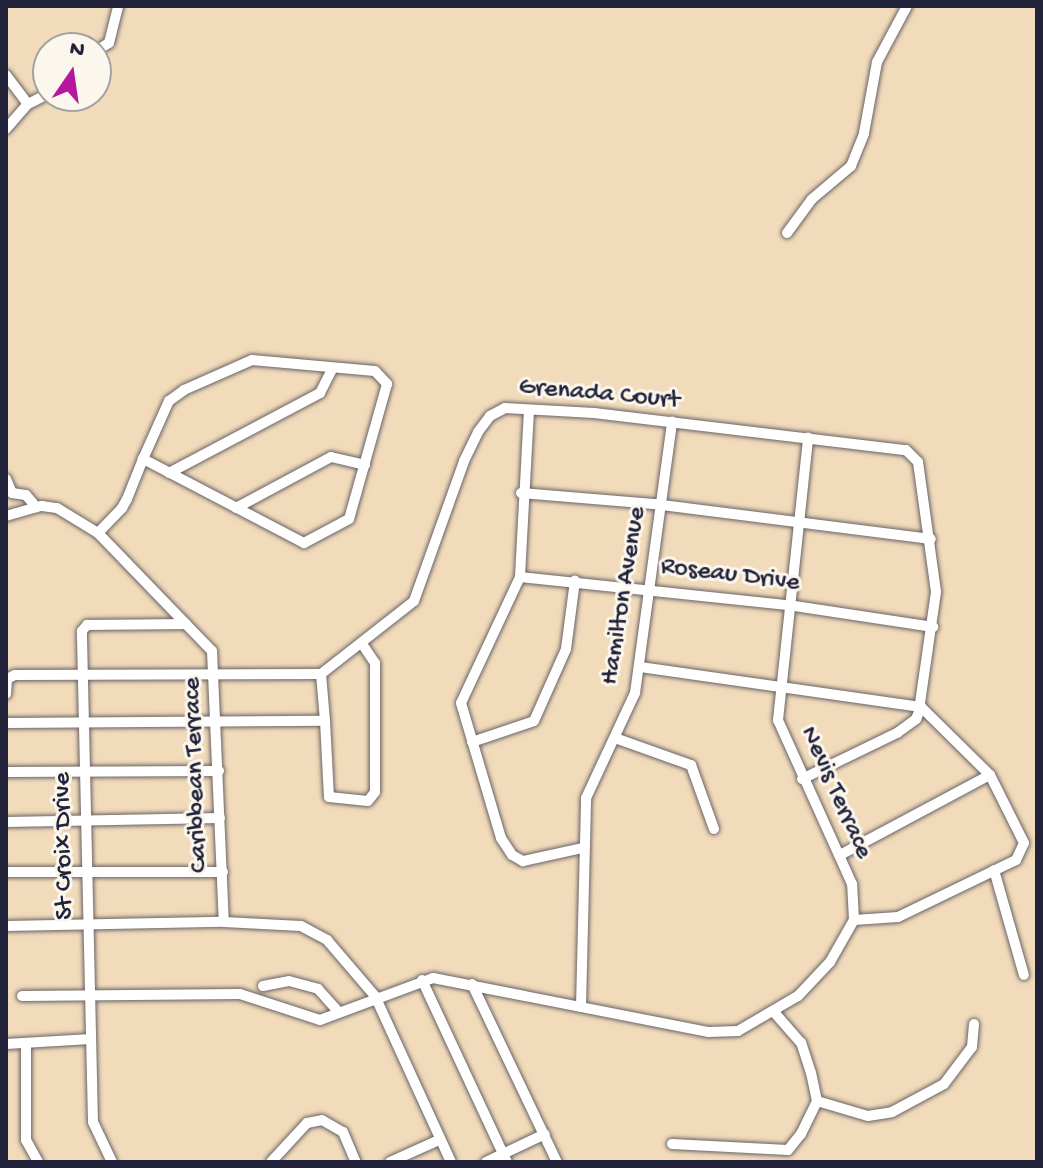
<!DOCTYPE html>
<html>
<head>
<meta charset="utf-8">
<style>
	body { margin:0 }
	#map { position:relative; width:1043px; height:1168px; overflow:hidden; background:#f1dbba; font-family:"Gochi Hand",sans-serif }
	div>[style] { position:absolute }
	.roads { filter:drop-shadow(0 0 2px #6a6367) drop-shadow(0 0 2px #6a6367) }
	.minor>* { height:10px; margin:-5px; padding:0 5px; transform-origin:5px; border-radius:5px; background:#fff }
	span { translate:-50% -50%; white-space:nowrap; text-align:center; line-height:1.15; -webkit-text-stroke:6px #fbf7ec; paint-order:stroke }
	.street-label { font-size:26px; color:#22223b }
	.frame { position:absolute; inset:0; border:8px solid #22223b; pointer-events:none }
	.north { position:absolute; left:32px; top:32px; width:80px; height:80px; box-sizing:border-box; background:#fbf7ec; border:2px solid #a4a2a5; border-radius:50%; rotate:13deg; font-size:22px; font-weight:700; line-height:32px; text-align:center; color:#22223b }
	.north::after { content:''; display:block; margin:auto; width:28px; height:36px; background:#b5179e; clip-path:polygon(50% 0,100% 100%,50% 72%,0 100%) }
</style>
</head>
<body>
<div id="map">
	<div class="roads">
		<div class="minor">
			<i style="left:96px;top:51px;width:15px;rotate:-32deg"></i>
			<i style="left:109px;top:43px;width:38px;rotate:-76deg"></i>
			<i style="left:6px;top:75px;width:36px;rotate:53deg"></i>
			<i style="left:6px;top:129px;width:33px;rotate:-49deg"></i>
			<i style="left:28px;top:104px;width:22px;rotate:-27deg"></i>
			<i style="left:787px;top:233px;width:42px;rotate:-53.7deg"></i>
			<i style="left:812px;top:199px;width:51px;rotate:-40.2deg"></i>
			<i style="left:851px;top:166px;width:35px;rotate:-68deg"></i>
			<i style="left:864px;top:133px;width:72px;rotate:-79.6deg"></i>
			<i style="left:877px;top:62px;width:64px;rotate:-61.8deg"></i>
			<i style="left:529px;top:410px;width:167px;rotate:93.1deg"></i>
			<i style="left:520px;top:577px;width:139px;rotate:115.1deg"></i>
			<i style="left:461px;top:703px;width:141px;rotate:73.5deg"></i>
			<i style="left:501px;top:838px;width:20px;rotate:57deg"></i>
			<i style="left:512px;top:855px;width:13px;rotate:29deg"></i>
			<i style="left:523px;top:861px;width:60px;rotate:-12.4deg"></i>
			<i style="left:169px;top:473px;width:171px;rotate:-27.9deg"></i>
			<i style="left:320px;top:393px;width:28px;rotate:-63deg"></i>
			<i style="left:6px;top:479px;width:15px;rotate:67deg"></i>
			<i style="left:12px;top:493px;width:14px;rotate:8deg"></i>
			<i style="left:26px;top:495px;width:16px;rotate:50deg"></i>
			<i style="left:521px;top:493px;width:133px;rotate:4.7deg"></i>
			<i style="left:654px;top:504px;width:279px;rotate:7.2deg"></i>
			<i style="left:236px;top:508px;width:108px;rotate:-28.2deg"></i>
			<i style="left:331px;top:457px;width:35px;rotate:13deg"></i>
			<i style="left:6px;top:516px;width:37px;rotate:-16deg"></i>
			<i style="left:42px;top:506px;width:15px;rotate:8deg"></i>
			<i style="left:57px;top:508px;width:48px;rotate:31.4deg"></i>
			<i style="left:98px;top:533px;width:164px;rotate:46deg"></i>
			<i style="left:212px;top:651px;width:271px;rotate:87.5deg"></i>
			<i style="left:98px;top:533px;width:35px;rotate:-46deg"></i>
			<i style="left:122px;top:508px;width:10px;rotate:-61deg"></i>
			<i style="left:127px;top:499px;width:43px;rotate:-68.2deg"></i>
			<i style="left:143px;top:459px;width:64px;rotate:-65.9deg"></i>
			<i style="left:169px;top:401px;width:19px;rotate:-36deg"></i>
			<i style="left:184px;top:390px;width:74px;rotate:-23.8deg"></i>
			<i style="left:252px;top:360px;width:123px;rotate:5.1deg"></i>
			<i style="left:375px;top:371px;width:18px;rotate:47deg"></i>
			<i style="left:387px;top:384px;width:140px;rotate:105.7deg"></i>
			<i style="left:349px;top:519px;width:51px;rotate:151.9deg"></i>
			<i style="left:304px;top:543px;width:182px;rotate:-152.4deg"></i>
			<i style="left:520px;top:577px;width:269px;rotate:6deg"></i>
			<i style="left:788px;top:605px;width:147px;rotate:8.6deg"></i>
			<i style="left:640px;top:667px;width:284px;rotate:8.1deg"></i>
			<i style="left:321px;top:674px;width:47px;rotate:85.1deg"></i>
			<i style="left:6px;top:694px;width:15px;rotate:-86deg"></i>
			<i style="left:7px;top:679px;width:9px;rotate:-27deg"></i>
			<i style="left:15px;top:675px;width:306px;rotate:-0.2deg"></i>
			<i style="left:321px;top:674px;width:118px;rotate:-38.1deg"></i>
			<i style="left:414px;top:601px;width:149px;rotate:-70.3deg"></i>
			<i style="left:464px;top:461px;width:32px;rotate:-64deg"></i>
			<i style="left:478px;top:432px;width:20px;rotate:-53deg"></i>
			<i style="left:490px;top:416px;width:17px;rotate:-28deg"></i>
			<i style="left:505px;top:408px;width:89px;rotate:3.2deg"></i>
			<i style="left:594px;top:413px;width:314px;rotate:6.8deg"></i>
			<i style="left:906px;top:450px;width:17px;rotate:45deg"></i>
			<i style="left:918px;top:462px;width:131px;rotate:82.1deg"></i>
			<i style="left:936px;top:592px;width:112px;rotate:98.2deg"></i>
			<i style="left:6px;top:723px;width:319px;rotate:-0.4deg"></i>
			<i style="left:325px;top:721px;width:76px;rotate:87deg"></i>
			<i style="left:329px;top:797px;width:39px;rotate:6deg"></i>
			<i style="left:368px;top:801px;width:11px;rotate:-52deg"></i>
			<i style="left:375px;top:792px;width:129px;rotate:-90deg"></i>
			<i style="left:375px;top:663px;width:23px;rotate:-124deg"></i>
			<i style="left:615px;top:738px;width:81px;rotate:19.6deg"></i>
			<i style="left:691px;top:765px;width:68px;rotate:70.2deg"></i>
			<i style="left:472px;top:742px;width:65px;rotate:-18.7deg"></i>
			<i style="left:534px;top:721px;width:79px;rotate:-66deg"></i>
			<i style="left:566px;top:649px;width:69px;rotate:-82.5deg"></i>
			<i style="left:6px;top:772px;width:213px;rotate:-0.3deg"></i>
			<i style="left:802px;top:779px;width:106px;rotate:-25.8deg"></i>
			<i style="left:897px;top:733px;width:24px;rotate:-36deg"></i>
			<i style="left:916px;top:719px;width:13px;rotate:-67deg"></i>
			<i style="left:921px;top:707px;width:97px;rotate:44.6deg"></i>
			<i style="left:990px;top:775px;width:76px;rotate:63.4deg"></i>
			<i style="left:1024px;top:843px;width:19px;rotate:115deg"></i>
			<i style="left:1016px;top:860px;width:131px;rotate:154.2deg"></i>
			<i style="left:898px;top:917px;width:44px;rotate:176.1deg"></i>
			<i style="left:6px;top:822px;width:214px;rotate:-1.1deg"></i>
			<i style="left:840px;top:855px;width:170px;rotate:-28.1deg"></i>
			<i style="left:994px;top:870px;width:109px;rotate:74.1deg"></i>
			<i style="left:6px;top:872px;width:217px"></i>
			<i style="left:6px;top:926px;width:218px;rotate:-1.1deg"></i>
			<i style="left:224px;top:922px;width:77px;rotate:3deg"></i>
			<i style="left:301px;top:926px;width:30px;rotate:28deg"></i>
			<i style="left:327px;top:940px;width:74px;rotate:49.4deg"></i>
			<i style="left:375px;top:996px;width:183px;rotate:65.4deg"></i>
			<i style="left:422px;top:980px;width:201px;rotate:65deg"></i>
			<i style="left:472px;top:984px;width:197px;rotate:64.5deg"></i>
			<i style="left:263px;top:986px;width:26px;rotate:-11deg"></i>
			<i style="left:289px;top:981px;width:30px;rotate:15deg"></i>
			<i style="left:318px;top:989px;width:31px;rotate:48deg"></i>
			<i style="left:22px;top:996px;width:218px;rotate:-0.5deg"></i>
			<i style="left:240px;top:994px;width:84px;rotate:18deg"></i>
			<i style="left:320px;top:1020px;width:121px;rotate:-20.4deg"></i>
			<i style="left:433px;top:978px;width:281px;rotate:11.1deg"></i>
			<i style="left:709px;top:1032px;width:29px;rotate:-2deg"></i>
			<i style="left:738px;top:1031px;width:69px;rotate:-30.3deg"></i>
			<i style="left:798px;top:996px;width:47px;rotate:-46.7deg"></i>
			<i style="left:830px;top:962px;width:48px;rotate:-60.3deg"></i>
			<i style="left:854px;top:920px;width:36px;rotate:-93deg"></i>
			<i style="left:852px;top:884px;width:180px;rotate:-114.3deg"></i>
			<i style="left:778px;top:720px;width:284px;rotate:-83.9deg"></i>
			<i style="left:581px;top:1007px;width:209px;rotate:-88.6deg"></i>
			<i style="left:586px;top:798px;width:116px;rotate:-65deg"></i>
			<i style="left:635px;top:693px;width:274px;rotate:-82.2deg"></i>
			<i style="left:26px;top:1043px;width:97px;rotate:90deg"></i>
			<i style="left:26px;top:1140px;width:25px;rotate:61deg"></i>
			<i style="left:6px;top:1044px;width:85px;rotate:-3.4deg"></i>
			<i style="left:817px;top:1101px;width:53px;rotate:16.4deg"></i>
			<i style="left:868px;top:1116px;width:24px;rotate:-9deg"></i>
			<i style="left:892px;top:1112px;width:59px;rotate:-28.3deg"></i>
			<i style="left:944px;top:1084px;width:46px;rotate:-52.9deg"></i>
			<i style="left:972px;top:1047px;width:23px;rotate:-85deg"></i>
			<i style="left:672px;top:1144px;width:116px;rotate:3deg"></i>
			<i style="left:788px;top:1150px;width:21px;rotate:-51deg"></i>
			<i style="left:801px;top:1134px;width:37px;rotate:-64deg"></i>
			<i style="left:817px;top:1101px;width:29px;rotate:-102deg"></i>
			<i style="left:811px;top:1073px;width:32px;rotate:-108deg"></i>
			<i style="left:801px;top:1043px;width:41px;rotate:-131.1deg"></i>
			<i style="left:112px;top:1162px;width:44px;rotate:-115.4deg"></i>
			<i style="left:93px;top:1122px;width:491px;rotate:-91.3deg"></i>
			<i style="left:82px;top:631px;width:8px;rotate:-50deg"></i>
			<i style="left:87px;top:625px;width:99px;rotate:-0.6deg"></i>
			<i style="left:271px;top:1162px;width:53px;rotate:-47.3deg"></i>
			<i style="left:307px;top:1123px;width:15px;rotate:-11deg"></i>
			<i style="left:322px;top:1120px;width:24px;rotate:30deg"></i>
			<i style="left:343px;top:1132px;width:33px;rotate:67deg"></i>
			<i style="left:390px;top:1162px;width:54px;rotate:-24.2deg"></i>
			<i style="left:486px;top:1162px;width:65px;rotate:-25.4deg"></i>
		</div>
	</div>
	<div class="street-label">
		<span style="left:599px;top:395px;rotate:5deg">Grenada Court</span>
		<span style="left:730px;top:576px;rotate:7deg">Roseau Drive</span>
		<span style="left:625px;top:596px;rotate:-81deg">Hamilton Avenue</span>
		<span style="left:197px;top:775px;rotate:-92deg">Caribbean Terrace</span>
		<span style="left:835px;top:793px;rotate:66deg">Nevis Terrace</span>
		<span style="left:65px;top:846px;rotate:-91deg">St Croix Drive</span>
	</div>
	<div class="frame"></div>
	<div class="north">N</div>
</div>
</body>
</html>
